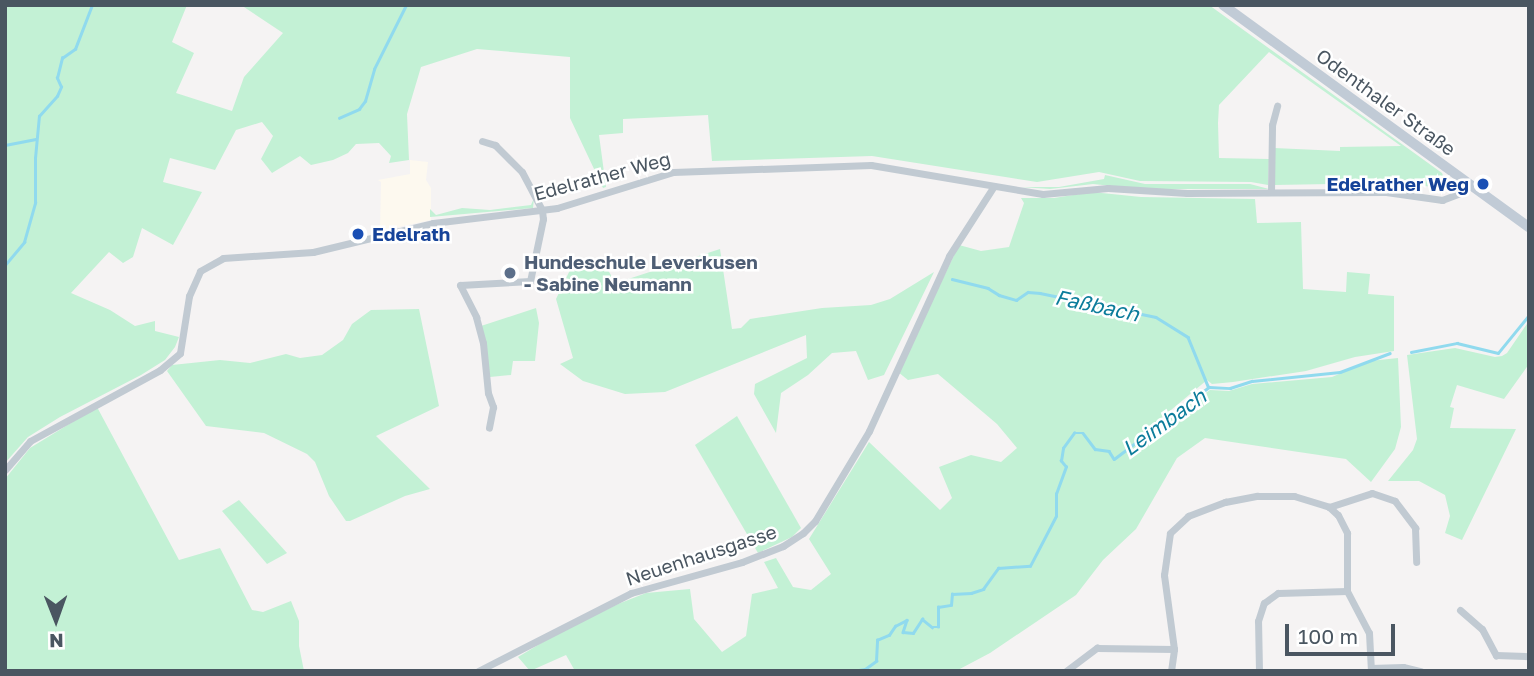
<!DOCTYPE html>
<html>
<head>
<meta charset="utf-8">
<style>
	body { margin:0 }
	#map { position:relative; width:1534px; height:676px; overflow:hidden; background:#f5f3f3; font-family:"Golos Text",sans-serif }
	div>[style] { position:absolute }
	.commercial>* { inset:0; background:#fdf9ef }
	.green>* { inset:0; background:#c3f1d5 }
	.stream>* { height:2.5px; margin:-1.25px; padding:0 1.25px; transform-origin:1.25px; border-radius:1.25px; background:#90daee }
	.street>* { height:7px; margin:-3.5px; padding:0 3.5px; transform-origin:3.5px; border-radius:3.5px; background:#c1cad2 }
	.secondary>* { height:10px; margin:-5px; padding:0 5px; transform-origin:5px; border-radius:5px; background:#c1cbd6 }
	.dots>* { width:19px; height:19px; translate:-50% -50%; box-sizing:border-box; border:4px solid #fff; border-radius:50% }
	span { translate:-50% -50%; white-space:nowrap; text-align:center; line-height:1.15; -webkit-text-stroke:5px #fff; paint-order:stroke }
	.street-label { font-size:19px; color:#4a5661 }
	.transit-label { font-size:19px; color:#164399; font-weight:700 }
	.right { translate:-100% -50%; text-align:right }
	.left { translate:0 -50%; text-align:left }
	.service-label { font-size:19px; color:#4e5e75; font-weight:700 }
	.water-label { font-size:21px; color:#0c7c9b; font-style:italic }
	.frame { position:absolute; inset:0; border:7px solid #4a5661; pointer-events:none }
	.north { position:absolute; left:21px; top:585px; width:70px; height:70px; -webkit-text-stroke:5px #fff; paint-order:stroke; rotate:179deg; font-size:19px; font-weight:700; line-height:28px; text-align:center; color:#4a5661 }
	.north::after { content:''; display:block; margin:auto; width:24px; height:32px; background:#4a5661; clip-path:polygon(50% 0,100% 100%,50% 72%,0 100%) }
	.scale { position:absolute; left:1285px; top:624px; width:110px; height:32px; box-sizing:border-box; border:4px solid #4a5661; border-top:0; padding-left:9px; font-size:21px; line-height:24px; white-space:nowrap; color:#4a5661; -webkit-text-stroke:5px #fff; paint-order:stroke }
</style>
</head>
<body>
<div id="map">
	<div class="commercial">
		<i style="clip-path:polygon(410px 160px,428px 162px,426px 180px,431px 188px,431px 220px,380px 231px,381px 182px,378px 180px,410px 174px)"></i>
	</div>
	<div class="green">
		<i style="clip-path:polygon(5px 5px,187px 5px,172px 42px,194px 53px,176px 93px,232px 111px,244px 77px,283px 33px,241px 5px,1209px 5px,1442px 173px,1446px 183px,1436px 187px,1388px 183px,1274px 185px,1274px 148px,1340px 151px,1340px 147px,1401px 146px,1269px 52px,1219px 105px,1218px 123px,1219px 158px,1269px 159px,1268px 185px,1251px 182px,1140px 181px,1099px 172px,1037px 182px,872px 156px,712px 161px,708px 115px,623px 119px,623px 133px,599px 135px,606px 187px,603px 188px,570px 118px,570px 57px,477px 49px,421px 67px,407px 114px,409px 160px,389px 163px,391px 156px,379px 143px,356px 144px,348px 153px,333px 160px,311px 165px,300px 156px,272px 173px,261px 159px,273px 136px,262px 122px,236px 130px,215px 170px,170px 158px,163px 182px,202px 192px,173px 245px,142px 228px,133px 257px,123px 263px,109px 252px,71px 293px,110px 310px,135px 326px,155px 321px,155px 331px,179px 337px,175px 347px,165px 360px,141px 375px,60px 417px,28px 437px,5px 463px)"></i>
		<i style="clip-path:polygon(1105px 175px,1145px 184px,1250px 184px,1269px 189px,1141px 189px,1093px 184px,1050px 189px,1021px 187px,1059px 187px,1104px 179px)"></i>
		<i style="clip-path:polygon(1092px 192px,1141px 197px,1255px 199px,1257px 223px,1301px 222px,1303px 289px,1346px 292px,1347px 272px,1370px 274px,1368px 294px,1394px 296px,1394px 351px,1355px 357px,1306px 371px,1233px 382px,1212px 384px,1207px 380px,1159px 420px,1163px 423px,1210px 390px,1229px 391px,1252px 384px,1332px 377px,1370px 361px,1398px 358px,1401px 427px,1395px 449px,1371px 482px,1346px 459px,1205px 438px,1177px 458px,1136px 529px,1103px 560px,1076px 595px,990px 653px,956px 671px,575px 671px,566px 655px,530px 671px,518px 657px,558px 633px,618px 604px,646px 593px,690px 589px,694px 619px,722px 652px,746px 636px,752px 594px,778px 588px,764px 562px,776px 558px,793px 587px,811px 590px,831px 574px,809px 539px,869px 442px,940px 510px,952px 498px,939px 467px,971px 455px,1001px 462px,1017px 448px,997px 424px,938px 374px,908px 380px,898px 372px,959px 245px,981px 251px,1009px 247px,1024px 203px,1021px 198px,1054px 198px)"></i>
		<i style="clip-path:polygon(534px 198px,533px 208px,430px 217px,430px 209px,436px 215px,462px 208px,490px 210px,531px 205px)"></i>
		<i style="clip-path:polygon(720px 249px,732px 329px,741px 328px,750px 319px,822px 308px,871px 305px,890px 299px,934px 272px,884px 375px,868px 380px,856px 351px,832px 353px,808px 375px,781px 393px,776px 433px,754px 394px,755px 384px,807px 358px,806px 335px,665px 392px,625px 394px,583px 381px,560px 364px,573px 358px,556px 299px,570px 270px,604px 264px,616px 283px)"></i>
		<i style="clip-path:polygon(536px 308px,539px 323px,535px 361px,513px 361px,511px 375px,490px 377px,481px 326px)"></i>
		<i style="clip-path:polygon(419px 309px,439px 406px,376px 436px,430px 489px,405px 496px,350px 521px,346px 521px,329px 496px,315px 462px,307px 454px,264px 433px,206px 426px,167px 371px,172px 365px,220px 360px,250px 363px,286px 354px,300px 358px,322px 355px,343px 340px,352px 324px,371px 310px)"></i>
		<i style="clip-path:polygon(1529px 321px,1529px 364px,1504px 399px,1457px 385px,1450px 407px,1454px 408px,1450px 428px,1516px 429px,1462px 540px,1445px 533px,1450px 516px,1445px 495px,1419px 481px,1388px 481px,1413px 450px,1417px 439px,1407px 355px,1455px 348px,1495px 357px,1502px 356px,1507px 353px)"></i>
		<i style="clip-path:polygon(97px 407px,179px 560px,220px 548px,252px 610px,263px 612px,291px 601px,299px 621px,299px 646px,304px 671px,5px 671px,5px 479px,30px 448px)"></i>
		<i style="clip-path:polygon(737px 416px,801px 528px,792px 537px,758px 553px,695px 445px)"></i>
		<i style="clip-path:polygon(239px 500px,287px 553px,267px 564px,222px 511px)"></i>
	</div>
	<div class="stream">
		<i style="left:339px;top:118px;width:22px;rotate:-24deg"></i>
		<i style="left:359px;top:109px;width:10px;rotate:-53deg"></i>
		<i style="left:365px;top:101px;width:33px;rotate:-74deg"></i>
		<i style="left:374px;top:69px;width:72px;rotate:-63.4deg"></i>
		<i style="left:5px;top:145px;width:31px;rotate:-11deg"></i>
		<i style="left:5px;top:265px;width:30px;rotate:-50deg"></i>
		<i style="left:24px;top:242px;width:41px;rotate:-74.2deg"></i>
		<i style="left:35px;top:203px;width:45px;rotate:-90deg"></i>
		<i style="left:35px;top:158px;width:42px;rotate:-84.6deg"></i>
		<i style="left:39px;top:116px;width:27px;rotate:-48deg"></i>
		<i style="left:57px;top:96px;width:10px;rotate:-66deg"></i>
		<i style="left:61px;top:87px;width:10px;rotate:-114deg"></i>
		<i style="left:57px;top:78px;width:21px;rotate:-76deg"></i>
		<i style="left:62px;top:58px;width:16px;rotate:-35deg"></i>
		<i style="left:75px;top:49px;width:47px;rotate:-68.9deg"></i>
		<i style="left:952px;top:279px;width:37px;rotate:14deg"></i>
		<i style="left:988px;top:288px;width:13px;rotate:32deg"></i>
		<i style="left:999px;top:295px;width:18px;rotate:16deg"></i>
		<i style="left:1016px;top:300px;width:14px;rotate:-34deg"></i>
		<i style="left:1028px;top:292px;width:12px;rotate:5deg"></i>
		<i style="left:1040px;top:293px;width:118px;rotate:11.7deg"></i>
		<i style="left:1156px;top:317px;width:38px;rotate:32deg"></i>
		<i style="left:1188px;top:337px;width:53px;rotate:67.8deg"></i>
		<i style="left:1411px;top:352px;width:47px;rotate:-11.1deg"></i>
		<i style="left:1457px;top:343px;width:42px;rotate:13.7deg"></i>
		<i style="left:1498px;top:353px;width:49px;rotate:-50.8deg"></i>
		<i style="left:852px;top:671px;width:13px;rotate:-9deg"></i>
		<i style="left:865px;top:669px;width:14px;rotate:-36deg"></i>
		<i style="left:876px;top:661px;width:21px;rotate:-87deg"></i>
		<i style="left:877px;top:640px;width:13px;rotate:-23deg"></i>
		<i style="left:889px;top:635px;width:11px;rotate:-56deg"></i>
		<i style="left:895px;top:626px;width:13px;rotate:-27deg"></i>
		<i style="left:907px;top:620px;width:13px;rotate:108deg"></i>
		<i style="left:903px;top:632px;width:10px;rotate:6deg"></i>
		<i style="left:913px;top:633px;width:17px;rotate:-57deg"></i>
		<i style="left:922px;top:619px;width:13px;rotate:39deg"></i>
		<i style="left:932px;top:627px;width:6px"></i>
		<i style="left:938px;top:627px;width:20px;rotate:-90deg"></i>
		<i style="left:938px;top:607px;width:13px;rotate:-9deg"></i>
		<i style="left:951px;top:605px;width:11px;rotate:-85deg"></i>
		<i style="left:952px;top:594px;width:19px;rotate:-3deg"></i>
		<i style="left:971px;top:593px;width:13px;rotate:-18deg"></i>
		<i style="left:983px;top:589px;width:26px;rotate:-54deg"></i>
		<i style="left:998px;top:568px;width:32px;rotate:-4deg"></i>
		<i style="left:1030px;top:566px;width:56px;rotate:-62.5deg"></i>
		<i style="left:1056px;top:516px;width:22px;rotate:-90deg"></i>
		<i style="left:1056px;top:494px;width:29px;rotate:-70deg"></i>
		<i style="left:1066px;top:467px;width:8px;rotate:-130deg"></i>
		<i style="left:1061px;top:461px;width:13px;rotate:-81deg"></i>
		<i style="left:1063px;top:448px;width:19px;rotate:-54deg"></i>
		<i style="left:1074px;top:433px;width:9px"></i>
		<i style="left:1083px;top:433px;width:20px;rotate:53deg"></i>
		<i style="left:1095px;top:449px;width:14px;rotate:8deg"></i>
		<i style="left:1109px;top:451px;width:9px;rotate:58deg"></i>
		<i style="left:1114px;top:459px;width:119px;rotate:-37.2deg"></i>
		<i style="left:1209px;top:387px;width:21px;rotate:3deg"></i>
		<i style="left:1230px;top:388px;width:23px;rotate:-18deg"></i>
		<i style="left:1252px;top:381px;width:88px;rotate:-5.8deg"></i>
		<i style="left:1340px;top:372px;width:53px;rotate:-20.8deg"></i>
	</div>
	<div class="street">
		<i style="left:482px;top:141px;width:14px;rotate:17deg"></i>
		<i style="left:495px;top:145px;width:38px;rotate:45deg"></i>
		<i style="left:522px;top:172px;width:43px;rotate:62.2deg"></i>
		<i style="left:542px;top:210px;width:9px;rotate:84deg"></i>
		<i style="left:543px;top:219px;width:63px;rotate:101.8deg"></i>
		<i style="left:530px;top:281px;width:70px;rotate:176.7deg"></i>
		<i style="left:460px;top:285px;width:36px;rotate:63deg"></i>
		<i style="left:476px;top:317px;width:27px;rotate:75deg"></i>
		<i style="left:483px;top:343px;width:50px;rotate:84.3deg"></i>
		<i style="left:488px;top:393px;width:15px;rotate:70deg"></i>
		<i style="left:493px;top:407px;width:21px;rotate:101deg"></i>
		<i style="left:1271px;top:192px;width:67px;rotate:-89.1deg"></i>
		<i style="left:1272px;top:125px;width:20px;rotate:-75deg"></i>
		<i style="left:5px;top:470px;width:38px;rotate:-49deg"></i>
		<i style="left:30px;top:441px;width:148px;rotate:-28.6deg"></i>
		<i style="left:160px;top:370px;width:26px;rotate:-40deg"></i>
		<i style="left:180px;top:353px;width:58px;rotate:-81deg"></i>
		<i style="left:189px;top:296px;width:27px;rotate:-66deg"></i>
		<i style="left:200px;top:271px;width:26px;rotate:-29deg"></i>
		<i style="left:223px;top:258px;width:90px;rotate:-3.8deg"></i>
		<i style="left:313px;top:252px;width:123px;rotate:-13.6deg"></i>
		<i style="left:433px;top:223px;width:125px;rotate:-6.9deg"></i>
		<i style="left:557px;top:208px;width:121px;rotate:-17.2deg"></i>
		<i style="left:673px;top:172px;width:198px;rotate:-2deg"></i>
		<i style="left:871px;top:165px;width:174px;rotate:9.6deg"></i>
		<i style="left:1043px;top:194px;width:65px;rotate:-5.3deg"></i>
		<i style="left:1108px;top:188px;width:79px;rotate:3.6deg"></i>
		<i style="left:1187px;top:193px;width:199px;rotate:-0.3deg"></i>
		<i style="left:1386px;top:192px;width:57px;rotate:8.1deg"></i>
		<i style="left:1442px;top:200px;width:19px;rotate:-21deg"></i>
		<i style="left:1460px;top:193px;width:13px;rotate:-39deg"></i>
		<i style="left:1329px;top:507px;width:45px;rotate:-18deg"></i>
		<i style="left:1372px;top:493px;width:24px;rotate:19deg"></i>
		<i style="left:1395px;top:501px;width:34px;rotate:53deg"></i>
		<i style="left:1415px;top:528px;width:34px;rotate:88deg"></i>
		<i style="left:1460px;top:610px;width:29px;rotate:41deg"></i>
		<i style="left:1482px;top:629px;width:30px;rotate:62deg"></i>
		<i style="left:1496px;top:655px;width:33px;rotate:2deg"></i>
		<i style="left:1371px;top:668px;width:32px;rotate:-2deg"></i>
		<i style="left:1403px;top:667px;width:18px;rotate:13deg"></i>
		<i style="left:478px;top:671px;width:172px;rotate:-27deg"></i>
		<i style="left:631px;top:593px;width:115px;rotate:-15.6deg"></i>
		<i style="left:742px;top:562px;width:44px;rotate:-21.3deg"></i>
		<i style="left:783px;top:546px;width:24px;rotate:-33deg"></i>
		<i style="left:803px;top:533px;width:17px;rotate:-45deg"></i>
		<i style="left:815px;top:521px;width:105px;rotate:-59deg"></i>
		<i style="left:869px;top:431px;width:192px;rotate:-65.4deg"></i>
		<i style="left:949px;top:256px;width:83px;rotate:-57.3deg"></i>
		<i style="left:1066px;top:671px;width:39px;rotate:-37deg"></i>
		<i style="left:1097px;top:648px;width:77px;rotate:0.7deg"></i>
		<i style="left:1171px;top:671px;width:22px;rotate:-82deg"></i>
		<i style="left:1174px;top:649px;width:75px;rotate:-97.7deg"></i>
		<i style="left:1164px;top:575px;width:42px;rotate:-81.9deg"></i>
		<i style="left:1170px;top:533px;width:25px;rotate:-43deg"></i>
		<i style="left:1188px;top:516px;width:40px;rotate:-21deg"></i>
		<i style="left:1225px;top:502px;width:33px;rotate:-11deg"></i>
		<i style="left:1257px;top:496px;width:37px"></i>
		<i style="left:1294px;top:496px;width:37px;rotate:17deg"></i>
		<i style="left:1329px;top:507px;width:12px;rotate:42deg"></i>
		<i style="left:1338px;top:515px;width:20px;rotate:63deg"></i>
		<i style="left:1347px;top:533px;width:58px;rotate:90deg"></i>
		<i style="left:1347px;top:591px;width:47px;rotate:62.4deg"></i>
		<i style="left:1369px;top:633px;width:38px;rotate:87deg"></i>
		<i style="left:1259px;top:671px;width:50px;rotate:-91.1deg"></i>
		<i style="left:1258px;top:621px;width:19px;rotate:-72deg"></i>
		<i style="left:1264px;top:603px;width:17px;rotate:-36deg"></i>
		<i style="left:1278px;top:593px;width:69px;rotate:-1.7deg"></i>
	</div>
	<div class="secondary">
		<i style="left:1223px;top:5px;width:378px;rotate:36deg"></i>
	</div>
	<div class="dots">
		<i style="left:1483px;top:184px;background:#1a4fb4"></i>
		<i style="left:358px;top:234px;background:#1a4fb4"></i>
		<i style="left:510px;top:273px;background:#5c6f8a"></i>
	</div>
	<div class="street-label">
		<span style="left:1386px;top:102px;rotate:36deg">Odenthaler Straße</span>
		<span style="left:602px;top:176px;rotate:-15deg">Edelrather Weg</span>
		<span style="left:701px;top:555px;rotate:-18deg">Neuenhausgasse</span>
	</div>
	<div class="transit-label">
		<span class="right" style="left:1469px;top:184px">Edelrather Weg</span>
		<span class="left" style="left:372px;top:234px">Edelrath</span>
	</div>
	<div class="service-label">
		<span class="left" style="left:524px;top:273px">Hundeschule Leverkusen<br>- Sabine Neumann</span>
	</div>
	<div class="water-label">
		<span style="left:1097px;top:305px;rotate:12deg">Faßbach</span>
		<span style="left:1164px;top:422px;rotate:-36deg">Leimbach</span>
	</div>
	<div class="frame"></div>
	<div class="north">N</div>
	<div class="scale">100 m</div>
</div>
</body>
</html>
